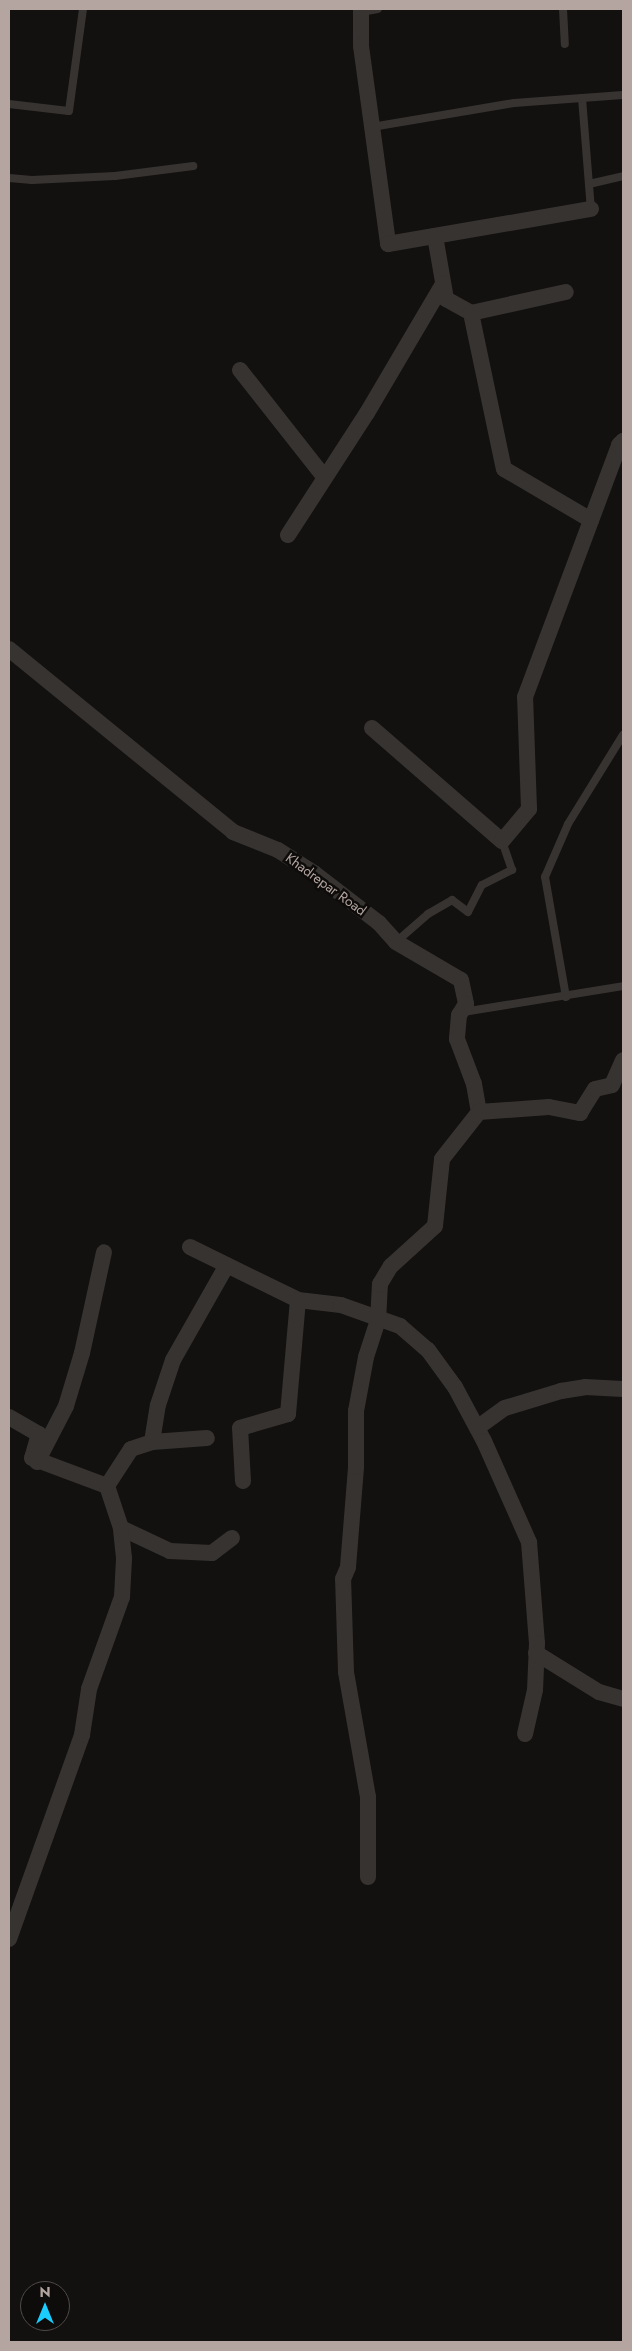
<!DOCTYPE html>
<html>
<head>
<meta charset="utf-8">
<style>
	body { margin:0 }
	#map { position:relative; width:632px; height:2351px; overflow:hidden; background:#121110; font-family:Jost,sans-serif }
	div>[style] { position:absolute }
	.service>* { height:8px; margin:-4px; padding:0 4px; transform-origin:4px; border-radius:4px; background:#373331 }
	.minor>* { height:16px; margin:-8px; padding:0 8px; transform-origin:8px; border-radius:8px; background:#373331 }
	span { translate:-50% -50%; white-space:nowrap; text-align:center; line-height:1.15; -webkit-text-stroke:5px #0d0c0b; paint-order:stroke }
	.street-label { font-size:14px; color:#b4a5a0 }
	.frame { position:absolute; inset:0; border:10px solid #b4a5a0; pointer-events:none }
	.north { position:absolute; left:20px; top:2281px; width:50px; height:50px; box-sizing:border-box; background:#0d0c0b; border:1px solid #504947; border-radius:50%; rotate:0deg; font-size:14px; font-weight:700; line-height:20px; text-align:center; color:#b4a5a0 }
	.north::after { content:''; display:block; margin:auto; width:18px; height:22px; background:#1bcdff; clip-path:polygon(50% 0,100% 100%,50% 72%,0 100%) }
</style>
</head>
<body>
<div id="map">
	<div class="service">
		<i style="left:563px;top:9px;width:35px;rotate:87deg"></i>
		<i style="left:361px;top:12px;width:17px;rotate:-10deg"></i>
		<i style="left:582px;top:98px;width:111px;rotate:85.4deg"></i>
		<i style="left:9px;top:104px;width:60px;rotate:6.7deg"></i>
		<i style="left:69px;top:111px;width:103px;rotate:-82.2deg"></i>
		<i style="left:372px;top:127px;width:144px;rotate:-9.6deg"></i>
		<i style="left:514px;top:103px;width:109px;rotate:-4.2deg"></i>
		<i style="left:9px;top:178px;width:23px;rotate:5deg"></i>
		<i style="left:32px;top:180px;width:83px;rotate:-2.8deg"></i>
		<i style="left:115px;top:176px;width:79px;rotate:-7.3deg"></i>
		<i style="left:589px;top:184px;width:35px;rotate:-13deg"></i>
		<i style="left:396px;top:942px;width:43px;rotate:-41.2deg"></i>
		<i style="left:428px;top:914px;width:28px;rotate:-30deg"></i>
		<i style="left:452px;top:900px;width:20px;rotate:37deg"></i>
		<i style="left:468px;top:912px;width:30px;rotate:-63deg"></i>
		<i style="left:482px;top:885px;width:34px;rotate:-27deg"></i>
		<i style="left:512px;top:870px;width:31px;rotate:-109deg"></i>
		<i style="left:566px;top:997px;width:122px;rotate:-99.9deg"></i>
		<i style="left:545px;top:877px;width:58px;rotate:-66.5deg"></i>
		<i style="left:568px;top:824px;width:105px;rotate:-58.3deg"></i>
		<i style="left:463px;top:1012px;width:162px;rotate:-9.2deg"></i>
	</div>
	<div class="minor">
		<i style="left:361px;top:9px;width:37px;rotate:90deg"></i>
		<i style="left:361px;top:46px;width:200px;rotate:82.2deg"></i>
		<i style="left:388px;top:244px;width:206px;rotate:-9.8deg"></i>
		<i style="left:435px;top:236px;width:64px;rotate:80.1deg"></i>
		<i style="left:446px;top:299px;width:29px;rotate:29deg"></i>
		<i style="left:471px;top:313px;width:159px;rotate:78.1deg"></i>
		<i style="left:504px;top:469px;width:101px;rotate:30.4deg"></i>
		<i style="left:471px;top:313px;width:97px;rotate:-12.5deg"></i>
		<i style="left:240px;top:370px;width:137px;rotate:51.8deg"></i>
		<i style="left:288px;top:535px;width:145px;rotate:-57.1deg"></i>
		<i style="left:367px;top:413px;width:150px;rotate:-59.5deg"></i>
		<i style="left:9px;top:649px;width:289px;rotate:39.2deg"></i>
		<i style="left:233px;top:832px;width:48px;rotate:21.8deg"></i>
		<i style="left:278px;top:850px;width:43px;rotate:32.6deg"></i>
		<i style="left:314px;top:873px;width:82px;rotate:37.6deg"></i>
		<i style="left:379px;top:923px;width:25px;rotate:48deg"></i>
		<i style="left:396px;top:942px;width:75px;rotate:30.3deg"></i>
		<i style="left:461px;top:980px;width:25px;rotate:78deg"></i>
		<i style="left:466px;top:1004px;width:13px;rotate:122deg"></i>
		<i style="left:459px;top:1015px;width:24px;rotate:95deg"></i>
		<i style="left:457px;top:1039px;width:48px;rotate:69.3deg"></i>
		<i style="left:474px;top:1084px;width:28px;rotate:80deg"></i>
		<i style="left:372px;top:728px;width:172px;rotate:41deg"></i>
		<i style="left:502px;top:841px;width:42px;rotate:-49.8deg"></i>
		<i style="left:529px;top:809px;width:112px;rotate:-92deg"></i>
		<i style="left:525px;top:697px;width:269px;rotate:-69.5deg"></i>
		<i style="left:619px;top:445px;width:6px;rotate:-45deg"></i>
		<i style="left:190px;top:1247px;width:120px;rotate:26.1deg"></i>
		<i style="left:298px;top:1300px;width:43px;rotate:6.6deg"></i>
		<i style="left:341px;top:1305px;width:63px;rotate:19.6deg"></i>
		<i style="left:400px;top:1326px;width:37px;rotate:41deg"></i>
		<i style="left:428px;top:1350px;width:46px;rotate:53.9deg"></i>
		<i style="left:455px;top:1387px;width:61px;rotate:61.8deg"></i>
		<i style="left:484px;top:1441px;width:111px;rotate:66deg"></i>
		<i style="left:529px;top:1542px;width:101px;rotate:85.5deg"></i>
		<i style="left:537px;top:1643px;width:47px;rotate:92.4deg"></i>
		<i style="left:535px;top:1690px;width:45px;rotate:102.8deg"></i>
		<i style="left:9px;top:1417px;width:34px;rotate:30deg"></i>
		<i style="left:39px;top:1434px;width:25px;rotate:106deg"></i>
		<i style="left:32px;top:1458px;width:80px;rotate:20.5deg"></i>
		<i style="left:477px;top:1428px;width:34px;rotate:-36deg"></i>
		<i style="left:505px;top:1408px;width:59px;rotate:-16.9deg"></i>
		<i style="left:561px;top:1391px;width:24px;rotate:-9deg"></i>
		<i style="left:585px;top:1387px;width:38px;rotate:3deg"></i>
		<i style="left:152px;top:1442px;width:37px;rotate:-81deg"></i>
		<i style="left:158px;top:1405px;width:47px;rotate:-71.6deg"></i>
		<i style="left:173px;top:1360px;width:109px;rotate:-60.4deg"></i>
		<i style="left:37px;top:1462px;width:63px;rotate:-62.6deg"></i>
		<i style="left:66px;top:1406px;width:55px;rotate:-73.2deg"></i>
		<i style="left:82px;top:1353px;width:103px;rotate:-77.7deg"></i>
		<i style="left:243px;top:1481px;width:53px;rotate:-93.2deg"></i>
		<i style="left:240px;top:1428px;width:50px;rotate:-16.3deg"></i>
		<i style="left:288px;top:1414px;width:114px;rotate:-85deg"></i>
		<i style="left:121px;top:1528px;width:54px;rotate:25.1deg"></i>
		<i style="left:170px;top:1551px;width:42px;rotate:2.7deg"></i>
		<i style="left:212px;top:1553px;width:25px;rotate:-37deg"></i>
		<i style="left:536px;top:1653px;width:74px;rotate:31.8deg"></i>
		<i style="left:599px;top:1692px;width:25px;rotate:16deg"></i>
		<i style="left:368px;top:1877px;width:80px;rotate:-90deg"></i>
		<i style="left:368px;top:1797px;width:127px;rotate:-100deg"></i>
		<i style="left:346px;top:1672px;width:93px;rotate:-91.8deg"></i>
		<i style="left:343px;top:1579px;width:13px;rotate:-67deg"></i>
		<i style="left:348px;top:1567px;width:100px;rotate:-85.4deg"></i>
		<i style="left:356px;top:1467px;width:56px;rotate:-90deg"></i>
		<i style="left:356px;top:1411px;width:55px;rotate:-79.5deg"></i>
		<i style="left:366px;top:1357px;width:38px;rotate:-72deg"></i>
		<i style="left:378px;top:1321px;width:37px;rotate:-87deg"></i>
		<i style="left:380px;top:1284px;width:21px;rotate:-59deg"></i>
		<i style="left:391px;top:1266px;width:59px;rotate:-42.3deg"></i>
		<i style="left:435px;top:1226px;width:67px;rotate:-84deg"></i>
		<i style="left:442px;top:1159px;width:60px;rotate:-51.8deg"></i>
		<i style="left:479px;top:1112px;width:70px;rotate:-4.1deg"></i>
		<i style="left:549px;top:1107px;width:32px;rotate:11deg"></i>
		<i style="left:580px;top:1113px;width:28px;rotate:-58deg"></i>
		<i style="left:595px;top:1089px;width:17px;rotate:-13deg"></i>
		<i style="left:612px;top:1085px;width:27px;rotate:-66deg"></i>
		<i style="left:9px;top:1939px;width:217px;rotate:-70.3deg"></i>
		<i style="left:82px;top:1735px;width:47px;rotate:-81.3deg"></i>
		<i style="left:89px;top:1689px;width:98px;rotate:-70.3deg"></i>
		<i style="left:122px;top:1597px;width:39px;rotate:-87deg"></i>
		<i style="left:124px;top:1558px;width:30px;rotate:-96deg"></i>
		<i style="left:121px;top:1528px;width:44px;rotate:-108.4deg"></i>
		<i style="left:107px;top:1486px;width:44px;rotate:-57deg"></i>
		<i style="left:131px;top:1449px;width:22px;rotate:-18deg"></i>
		<i style="left:152px;top:1442px;width:55px;rotate:-4.2deg"></i>
	</div>
	<div class="street-label">
		<span style="left:326px;top:884px;rotate:36deg">Khadrepar Road</span>
	</div>
	<div class="frame"></div>
	<div class="north">N</div>
</div>
</body>
</html>
